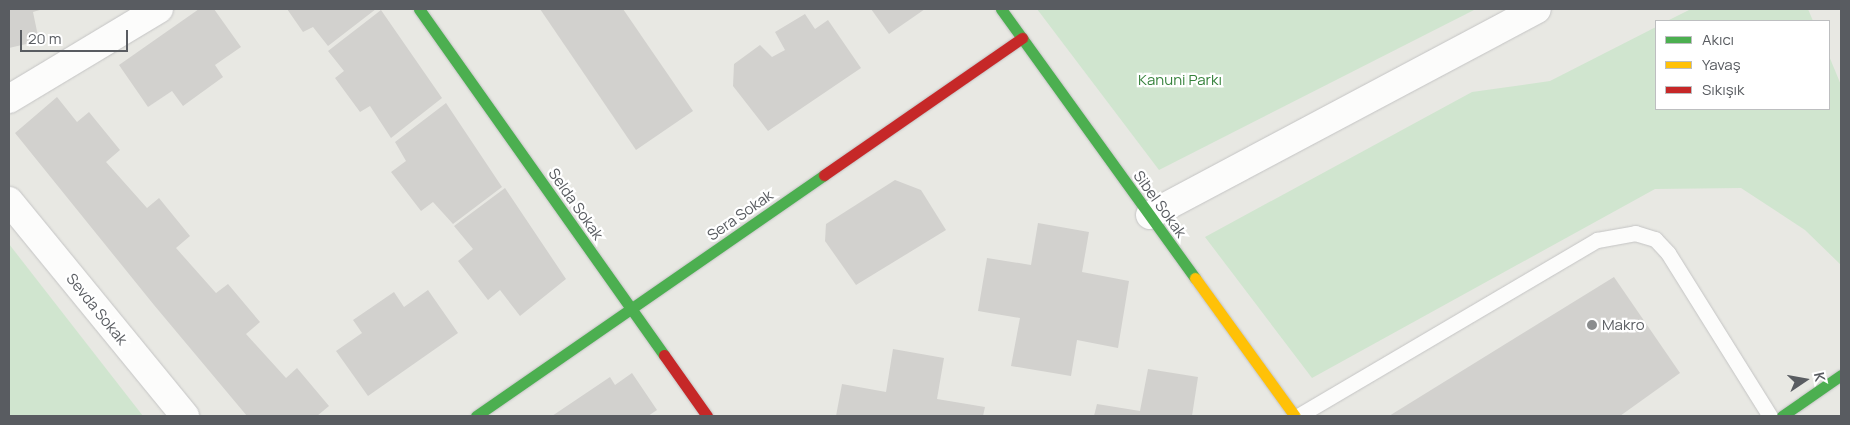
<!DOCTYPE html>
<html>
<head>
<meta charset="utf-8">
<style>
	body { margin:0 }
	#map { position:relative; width:1850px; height:425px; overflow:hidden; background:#e8e8e3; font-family:Manrope,sans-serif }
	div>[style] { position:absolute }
	.green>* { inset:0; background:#d0e5cf }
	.building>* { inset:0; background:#d2d1ce }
	.roads { filter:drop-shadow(0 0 1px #c4c4c4) drop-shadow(0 0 1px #c4c4c4) }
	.lane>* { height:15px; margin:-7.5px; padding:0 7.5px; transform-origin:7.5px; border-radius:7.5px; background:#fcfcfb }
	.street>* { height:28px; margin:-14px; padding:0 14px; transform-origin:14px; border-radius:14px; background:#fcfcfb }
	.fast>* { height:11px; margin:-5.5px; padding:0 5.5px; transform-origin:5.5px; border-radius:5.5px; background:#4caf50 }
	.slow>* { height:11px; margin:-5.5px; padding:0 5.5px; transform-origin:5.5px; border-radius:5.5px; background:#ffc107 }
	.jam>* { height:11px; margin:-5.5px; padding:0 5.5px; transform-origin:5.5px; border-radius:5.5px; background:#c62828 }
	.dots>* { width:14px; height:14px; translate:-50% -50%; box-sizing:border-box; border:2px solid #fff; border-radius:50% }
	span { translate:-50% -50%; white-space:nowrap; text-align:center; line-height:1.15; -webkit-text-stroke:4.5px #fff; paint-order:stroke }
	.park-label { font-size:15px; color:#36823c }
	.street-label { font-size:15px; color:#595c61 }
	.poi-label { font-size:15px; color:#595c61 }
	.left { translate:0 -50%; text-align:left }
	.frame { position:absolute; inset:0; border:10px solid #595c61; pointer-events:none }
	.legend { position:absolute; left:1655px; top:20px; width:175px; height:90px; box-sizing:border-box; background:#fff; border:1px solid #bdbec0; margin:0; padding:6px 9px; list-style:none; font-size:15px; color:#595c61 }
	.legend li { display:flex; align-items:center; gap:10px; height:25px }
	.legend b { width:25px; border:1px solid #bdbec0 }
	.north { position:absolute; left:1780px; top:355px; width:50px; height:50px; -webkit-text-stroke:4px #fff; paint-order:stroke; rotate:78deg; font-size:14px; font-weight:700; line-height:20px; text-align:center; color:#595c61 }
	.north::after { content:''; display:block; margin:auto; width:18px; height:22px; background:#595c61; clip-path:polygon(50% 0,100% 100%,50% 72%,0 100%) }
	.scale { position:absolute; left:20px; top:30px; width:108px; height:22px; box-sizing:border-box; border:2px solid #595c61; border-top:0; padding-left:6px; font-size:15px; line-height:18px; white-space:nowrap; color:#595c61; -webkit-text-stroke:4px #fff; paint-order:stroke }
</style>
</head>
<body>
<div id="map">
	<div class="green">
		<i style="clip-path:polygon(1037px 9px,1476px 9px,1159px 170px)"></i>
		<i style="clip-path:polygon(1691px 9px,1808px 9px,1813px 21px,1667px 21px)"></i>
		<i style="clip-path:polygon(1656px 27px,1656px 109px,1829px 109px,1829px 56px,1841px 85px,1841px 265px,1805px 230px,1741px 188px,1655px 189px,1312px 378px,1205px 237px,1472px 92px,1550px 81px)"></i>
		<i style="clip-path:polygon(9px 244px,143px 416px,9px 416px)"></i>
	</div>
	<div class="building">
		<i style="clip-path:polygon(9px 9px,43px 9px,33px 12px,39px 41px,9px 48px)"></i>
		<i style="clip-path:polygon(199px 9px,214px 9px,241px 47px,215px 65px,223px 77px,183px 106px,172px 91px,148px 107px,119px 65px)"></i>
		<i style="clip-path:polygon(287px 9px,376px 9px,328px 46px,313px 27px,303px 32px)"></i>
		<i style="clip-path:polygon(540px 9px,623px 9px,693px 111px,636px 150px)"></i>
		<i style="clip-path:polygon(871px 9px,925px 9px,889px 34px)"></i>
		<i style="clip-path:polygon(381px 10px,442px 98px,391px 138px,370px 106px,360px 112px,335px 78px,344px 71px,328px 51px)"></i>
		<i style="clip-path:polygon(805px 14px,815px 29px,828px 20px,861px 68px,768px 131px,733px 86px,734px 64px,760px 45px,772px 57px,785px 50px,775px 32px)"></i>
		<i style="clip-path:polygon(57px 97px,77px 122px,89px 112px,120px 150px,106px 162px,147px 208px,159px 198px,190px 236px,176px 248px,216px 293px,228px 284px,260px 322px,246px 334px,286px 378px,297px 368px,329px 406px,317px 416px,247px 416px,154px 305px,15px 133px)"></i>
		<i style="clip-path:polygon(446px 103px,502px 187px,453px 224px,433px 202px,421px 211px,391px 172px,406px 161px,395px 142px)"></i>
		<i style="clip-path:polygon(895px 180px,921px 190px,946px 230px,856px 285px,825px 241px,826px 224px)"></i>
		<i style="clip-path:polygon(505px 188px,566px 279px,520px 316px,500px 290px,488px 300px,458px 261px,473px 249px,454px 226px)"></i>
		<i style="clip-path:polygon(1038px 223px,1089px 232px,1082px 272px,1129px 281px,1118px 348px,1077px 340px,1071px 376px,1011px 366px,1020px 318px,978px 311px,987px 258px,1031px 265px)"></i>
		<i style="clip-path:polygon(1614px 277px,1680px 373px,1620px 416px,1389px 416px)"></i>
		<i style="clip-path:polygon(428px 290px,458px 333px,368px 396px,336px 351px,362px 333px,353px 320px,394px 292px,404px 307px)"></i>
		<i style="clip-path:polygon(893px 349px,944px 358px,937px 399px,985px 407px,983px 416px,836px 416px,842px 384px,886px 392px)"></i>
		<i style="clip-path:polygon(1148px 369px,1198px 377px,1192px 416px,1094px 416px,1097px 404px,1140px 411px)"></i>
		<i style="clip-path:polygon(632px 373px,657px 410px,648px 416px,552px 416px,610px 377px,615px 385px)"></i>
	</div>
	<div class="roads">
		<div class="lane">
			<i style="left:1298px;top:416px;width:347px;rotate:-30.5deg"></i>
			<i style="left:1597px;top:240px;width:39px;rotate:-10deg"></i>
			<i style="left:1635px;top:233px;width:21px;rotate:17deg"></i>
			<i style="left:1655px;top:239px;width:19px;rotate:47deg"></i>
			<i style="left:1668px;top:253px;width:192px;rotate:58deg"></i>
		</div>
		<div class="street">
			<i style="left:9px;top:99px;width:175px;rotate:-31deg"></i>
			<i style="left:9px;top:201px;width:278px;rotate:50.7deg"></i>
			<i style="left:1150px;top:215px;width:438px;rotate:-28deg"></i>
		</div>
		<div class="fast">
			<i style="left:419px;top:9px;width:424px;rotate:54.7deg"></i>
			<i style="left:1001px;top:9px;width:332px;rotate:54.2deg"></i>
			<i style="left:476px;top:416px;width:423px;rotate:-34.7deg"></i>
			<i style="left:1782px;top:416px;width:72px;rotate:-34.8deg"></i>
		</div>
		<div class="slow">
			<i style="left:1195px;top:278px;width:170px;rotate:54.1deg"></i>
		</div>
		<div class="jam">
			<i style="left:824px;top:175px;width:241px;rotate:-34.7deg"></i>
			<i style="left:664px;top:355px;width:75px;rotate:54.8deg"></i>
		</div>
	</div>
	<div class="dots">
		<i style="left:1592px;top:325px;background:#8b8d8e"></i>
	</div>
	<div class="park-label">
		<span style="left:1180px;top:80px">Kanuni Parkı</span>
	</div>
	<div class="street-label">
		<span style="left:576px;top:204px;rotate:55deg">Selda Sokak</span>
		<span style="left:1160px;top:204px;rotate:54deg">Sibel Sokak</span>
		<span style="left:740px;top:215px;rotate:-35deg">Sera Sokak</span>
		<span style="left:97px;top:309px;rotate:51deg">Sevda Sokak</span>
	</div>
	<div class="poi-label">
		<span class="left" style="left:1602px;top:325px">Makro</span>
	</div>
	<div class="frame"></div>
	<ul class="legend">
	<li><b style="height:6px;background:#4caf50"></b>Akıcı</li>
	<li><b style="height:6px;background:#ffc107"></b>Yavaş</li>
	<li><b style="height:6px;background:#c62828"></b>Sıkışık</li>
	</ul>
	<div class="north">K</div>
	<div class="scale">20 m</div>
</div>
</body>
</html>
